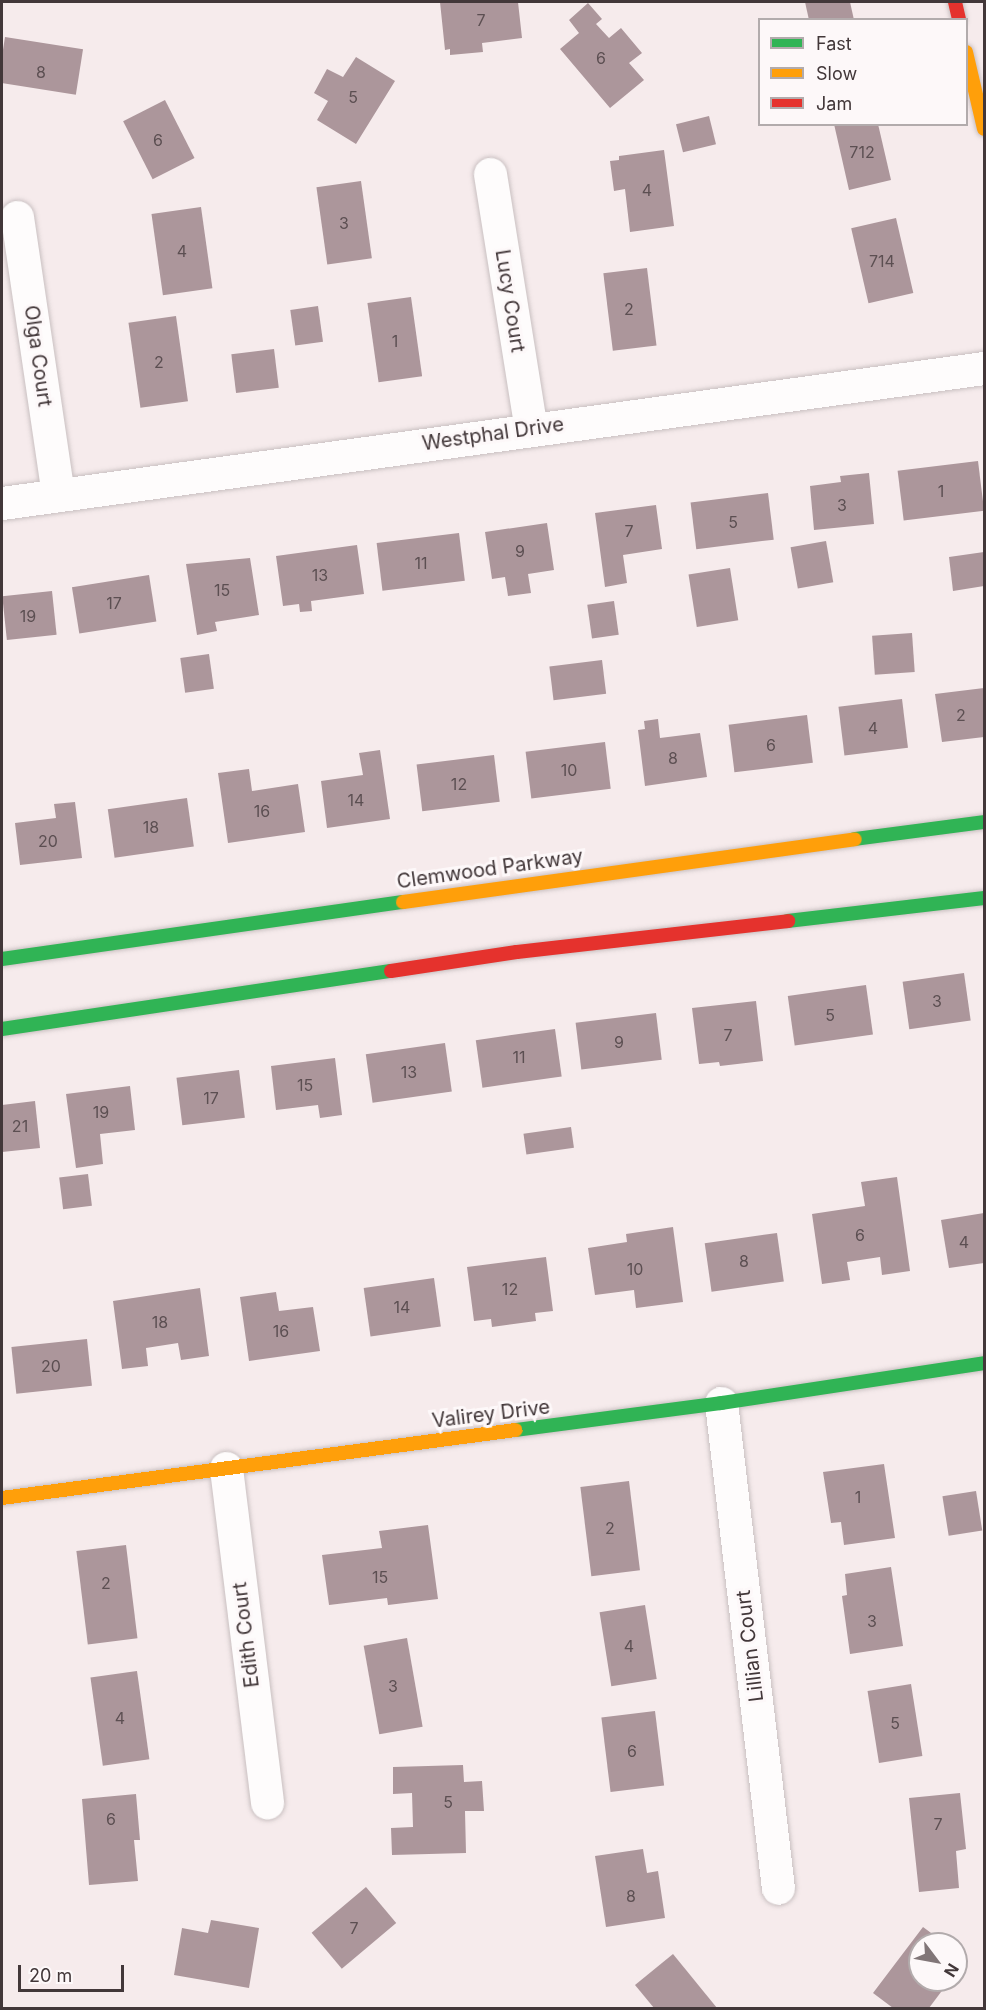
<!DOCTYPE html>
<html>
<head>
<meta charset="utf-8">
<style>
	body { margin:0 }
	#map { position:relative; width:986px; height:2010px; overflow:hidden; background:#f6ebec; font-family:Inter,sans-serif }
	div>[style] { position:absolute }
	.building>* { inset:0; background:#ac969b; transform-origin:0 0 }
	.roads { filter:drop-shadow(0 0 2px #c9c0c1) drop-shadow(0 0 2px #c9c0c1) }
	.street>* { height:33px; margin:-16.5px; padding:0 16.5px; transform-origin:16.5px; border-radius:16.5px; background:#fefcfc }
	.fast>* { height:14px; margin:-7px; padding:0 7px; transform-origin:7px; border-radius:7px; background:#30b455 }
	.slow>* { height:14px; margin:-7px; padding:0 7px; transform-origin:7px; border-radius:7px; background:#ff9f0a }
	.jam>* { height:14px; margin:-7px; padding:0 7px; transform-origin:7px; border-radius:7px; background:#e5322d }
	span { translate:-50% -50%; white-space:nowrap; text-align:center; line-height:1.15; -webkit-text-stroke:6px #fdf8f9; paint-order:stroke }
	.number-label { font-size:16px; color:#5c4f52 }
	.number-label span { -webkit-text-stroke-width:0 }
	.street-label { font-size:20px; color:#423739 }
	.frame { position:absolute; inset:0; border:3px solid #423739; pointer-events:none }
	.legend { position:absolute; left:758px; top:18px; width:210px; height:108px; box-sizing:border-box; background:#fdf8f9; border:2px solid #b2abac; margin:0; padding:8px 10px; list-style:none; font-size:18px; color:#423739 }
	.legend li { display:flex; align-items:center; gap:12px; height:30px }
	.legend b { width:30px; border:2px solid #b2abac }
	.north { position:absolute; left:908px; top:1932px; width:60px; height:60px; box-sizing:border-box; background:#fdf8f9; border:2px solid #b2abac; border-radius:50%; rotate:122deg; font-size:16px; font-weight:700; line-height:24px; text-align:center; color:#423739 }
	.north::after { content:''; display:block; margin:auto; width:21px; height:27px; background:#817678; clip-path:polygon(50% 0,100% 100%,50% 72%,0 100%) }
	.scale { position:absolute; left:18px; top:1965px; width:106px; height:27px; box-sizing:border-box; border:3px solid #423739; border-top:0; padding-left:8px; font-size:18px; line-height:21px; white-space:nowrap; color:#423739; -webkit-text-stroke:4px #fdf8f9; paint-order:stroke }
</style>
</head>
<body>
<div id="map">
	<div class="building">
		<i style="clip-path:polygon(440px 2px,518px 2px,522px 38px,482px 43px,483px 52px,450px 55px,450px 49px,445px 50px)"></i>
		<i style="clip-path:polygon(805px 2px,850px 2px,854px 20px,809px 20px)"></i>
		<i style="clip-path:polygon(588px 3px,602px 19px,596px 24px,609px 38px,621px 28px,642px 53px,629px 63px,644px 80px,610px 108px,560px 49px,579px 33px,569px 20px)"></i>
		<i style="left:5px;top:37px;width:79px;height:46px;rotate:9deg"></i>
		<i style="clip-path:polygon(356px 57px,395px 81px,356px 144px,317px 120px,328px 101px,314px 93px,327px 69px,343px 77px)"></i>
		<i style="left:165px;top:100px;width:65px;height:47px;rotate:63deg"></i>
		<i style="left:709px;top:116px;width:29px;height:34px;rotate:76deg"></i>
		<i style="clip-path:polygon(834px 124px,878px 124px,891px 180px,849px 190px)"></i>
		<i style="clip-path:polygon(664px 150px,674px 226px,630px 232px,625px 189px,614px 191px,610px 161px,619px 160px,619px 156px)"></i>
		<i style="left:361px;top:181px;width:78px;height:45px;rotate:82deg"></i>
		<i style="left:201px;top:207px;width:82px;height:50px;rotate:82deg"></i>
		<i style="left:896px;top:218px;width:77px;height:46px;rotate:77deg"></i>
		<i style="left:647px;top:268px;width:78px;height:44px;rotate:83deg"></i>
		<i style="left:411px;top:297px;width:80px;height:44px;rotate:82deg"></i>
		<i style="left:318px;top:306px;width:36px;height:28px;rotate:82deg"></i>
		<i style="left:176px;top:316px;width:86px;height:48px;rotate:82deg"></i>
		<i style="left:274px;top:349px;width:39px;height:43px;rotate:83deg"></i>
		<i style="left:978px;top:461px;width:50px;height:81px;rotate:83deg"></i>
		<i style="clip-path:polygon(869px 473px,874px 524px,814px 530px,810px 486px,841px 482px,840px 476px)"></i>
		<i style="left:768px;top:493px;width:47px;height:78px;rotate:83deg"></i>
		<i style="clip-path:polygon(656px 505px,662px 549px,623px 555px,627px 583px,605px 587px,595px 513px)"></i>
		<i style="clip-path:polygon(547px 523px,554px 570px,528px 574px,531px 593px,508px 596px,505px 577px,492px 579px,485px 532px)"></i>
		<i style="left:459px;top:533px;width:48px;height:83px;rotate:83deg"></i>
		<i style="left:826px;top:541px;width:42px;height:36px;rotate:80deg"></i>
		<i style="clip-path:polygon(357px 545px,364px 594px,311px 601px,312px 611px,300px 612px,299px 604px,283px 606px,276px 556px)"></i>
		<i style="clip-path:polygon(984px 552px,984px 586px,953px 591px,949px 557px)"></i>
		<i style="clip-path:polygon(250px 558px,259px 615px,215px 622px,217px 631px,197px 635px,186px 564px)"></i>
		<i style="left:730px;top:568px;width:53px;height:42px;rotate:81deg"></i>
		<i style="left:149px;top:575px;width:47px;height:78px;rotate:81deg"></i>
		<i style="left:52px;top:591px;width:44px;height:50px;rotate:84deg"></i>
		<i style="left:614px;top:601px;width:34px;height:27px;rotate:82deg"></i>
		<i style="left:912px;top:633px;width:39px;height:40px;rotate:86deg"></i>
		<i style="left:209px;top:654px;width:35px;height:29px;rotate:82deg"></i>
		<i style="left:602px;top:660px;width:34px;height:53px;rotate:83deg"></i>
		<i style="clip-path:polygon(984px 688px,984px 737px,942px 742px,935px 694px)"></i>
		<i style="left:902px;top:699px;width:49px;height:64px;rotate:83deg"></i>
		<i style="left:807px;top:715px;width:48px;height:79px;rotate:83deg"></i>
		<i style="clip-path:polygon(658px 719px,660px 738px,700px 733px,707px 777px,645px 786px,638px 730px,645px 729px,644px 721px)"></i>
		<i style="left:605px;top:742px;width:47px;height:80px;rotate:83deg"></i>
		<i style="clip-path:polygon(380px 750px,390px 819px,327px 828px,321px 781px,363px 775px,359px 753px)"></i>
		<i style="left:494px;top:755px;width:47px;height:78px;rotate:83deg"></i>
		<i style="clip-path:polygon(249px 769px,252px 791px,298px 784px,305px 832px,228px 843px,218px 773px)"></i>
		<i style="left:187px;top:798px;width:49px;height:80px;rotate:82deg"></i>
		<i style="clip-path:polygon(75px 802px,82px 858px,20px 865px,15px 823px,56px 818px,54px 804px)"></i>
		<i style="left:964px;top:973px;width:48px;height:62px;rotate:82deg"></i>
		<i style="left:866px;top:985px;width:50px;height:79px;rotate:82deg"></i>
		<i style="clip-path:polygon(756px 1001px,763px 1061px,720px 1066px,719px 1062px,699px 1064px,692px 1008px)"></i>
		<i style="left:656px;top:1013px;width:47px;height:81px;rotate:83deg"></i>
		<i style="left:555px;top:1029px;width:48px;height:80px;rotate:82deg"></i>
		<i style="left:445px;top:1043px;width:49px;height:80px;rotate:82deg"></i>
		<i style="clip-path:polygon(335px 1058px,342px 1115px,320px 1118px,318px 1105px,276px 1110px,271px 1066px)"></i>
		<i style="left:239px;top:1070px;width:48px;height:63px;rotate:83deg"></i>
		<i style="clip-path:polygon(130px 1086px,135px 1130px,100px 1134px,103px 1164px,76px 1168px,66px 1094px)"></i>
		<i style="clip-path:polygon(35px 1101px,40px 1148px,2px 1152px,2px 1105px)"></i>
		<i style="left:571px;top:1127px;width:21px;height:48px;rotate:82deg"></i>
		<i style="left:88px;top:1174px;width:32px;height:29px;rotate:83deg"></i>
		<i style="clip-path:polygon(897px 1177px,910px 1271px,882px 1275px,880px 1257px,847px 1262px,850px 1280px,822px 1284px,812px 1214px,865px 1206px,861px 1182px)"></i>
		<i style="clip-path:polygon(984px 1213px,984px 1263px,949px 1268px,941px 1220px)"></i>
		<i style="clip-path:polygon(673px 1227px,683px 1302px,636px 1308px,634px 1290px,595px 1295px,588px 1248px,627px 1242px,626px 1234px)"></i>
		<i style="left:777px;top:1233px;width:49px;height:73px;rotate:82deg"></i>
		<i style="clip-path:polygon(546px 1257px,553px 1311px,535px 1313px,536px 1321px,492px 1327px,491px 1319px,474px 1321px,467px 1267px)"></i>
		<i style="left:434px;top:1278px;width:49px;height:71px;rotate:82deg"></i>
		<i style="clip-path:polygon(200px 1288px,209px 1356px,181px 1360px,178px 1343px,146px 1348px,148px 1366px,122px 1369px,113px 1301px)"></i>
		<i style="clip-path:polygon(276px 1292px,279px 1311px,313px 1307px,320px 1351px,249px 1361px,240px 1297px)"></i>
		<i style="left:87px;top:1339px;width:47px;height:76px;rotate:84deg"></i>
		<i style="clip-path:polygon(884px 1464px,895px 1538px,844px 1545px,841px 1522px,831px 1523px,823px 1472px)"></i>
		<i style="left:629px;top:1481px;width:90px;height:49px;rotate:83deg"></i>
		<i style="left:976px;top:1491px;width:40px;height:34px;rotate:81deg"></i>
		<i style="clip-path:polygon(428px 1525px,438px 1599px,388px 1605px,387px 1598px,329px 1605px,322px 1555px,382px 1548px,379px 1531px)"></i>
		<i style="left:126px;top:1545px;width:94px;height:50px;rotate:83deg"></i>
		<i style="clip-path:polygon(891px 1567px,903px 1646px,850px 1654px,842px 1596px,847px 1595px,845px 1574px)"></i>
		<i style="left:645px;top:1605px;width:75px;height:46px;rotate:81deg"></i>
		<i style="left:407px;top:1638px;width:90px;height:44px;rotate:80deg"></i>
		<i style="left:137px;top:1671px;width:89px;height:47px;rotate:82deg"></i>
		<i style="left:911px;top:1684px;width:73px;height:44px;rotate:81deg"></i>
		<i style="left:655px;top:1711px;width:75px;height:54px;rotate:83deg"></i>
		<i style="clip-path:polygon(463px 1765px,464px 1782px,482px 1781px,484px 1811px,465px 1811px,466px 1853px,392px 1855px,391px 1828px,413px 1827px,412px 1793px,393px 1794px,393px 1767px)"></i>
		<i style="clip-path:polygon(960px 1793px,966px 1849px,956px 1851px,959px 1888px,919px 1892px,909px 1798px)"></i>
		<i style="clip-path:polygon(136px 1794px,140px 1840px,134px 1840px,138px 1881px,89px 1885px,82px 1799px)"></i>
		<i style="clip-path:polygon(643px 1849px,647px 1873px,658px 1871px,665px 1918px,606px 1927px,595px 1856px)"></i>
		<i style="left:366px;top:1887px;width:47px;height:71px;rotate:50deg"></i>
		<i style="clip-path:polygon(211px 1920px,259px 1928px,249px 1988px,174px 1975px,182px 1928px,208px 1933px)"></i>
		<i style="clip-path:polygon(923px 1927px,946px 1944px,920px 1944px,920px 1980px,950px 1980px,929px 2008px,893px 2008px,873px 1993px)"></i>
		<i style="clip-path:polygon(956px 1952px,966px 1960px,956px 1973px)"></i>
		<i style="clip-path:polygon(673px 1954px,717px 2008px,654px 2008px,635px 1985px)"></i>
	</div>
	<div class="roads">
		<div class="street">
			<i style="left:490px;top:174px;width:258px;rotate:80.9deg"></i>
			<i style="left:17px;top:217px;width:281px;rotate:81.6deg"></i>
			<i style="left:2px;top:503px;width:991px;rotate:-7.83deg"></i>
			<i style="left:721px;top:1403px;width:488px;rotate:83.3deg"></i>
			<i style="left:226px;top:1468px;width:337px;rotate:83deg"></i>
		</div>
		<div class="fast">
			<i style="left:855px;top:839px;width:130px;rotate:-7.5deg"></i>
			<i style="left:788px;top:921px;width:197px;rotate:-6.7deg"></i>
			<i style="left:2px;top:959px;width:405px;rotate:-8.1deg"></i>
			<i style="left:2px;top:1029px;width:393px;rotate:-8.5deg"></i>
			<i style="left:516px;top:1430px;width:207px;rotate:-7.5deg"></i>
			<i style="left:721px;top:1403px;width:266px;rotate:-8.6deg"></i>
		</div>
		<div class="slow">
			<i style="left:966px;top:52px;width:79px;rotate:76.8deg"></i>
			<i style="left:403px;top:902px;width:456px;rotate:-7.9deg"></i>
			<i style="left:2px;top:1498px;width:518px;rotate:-7.54deg"></i>
		</div>
		<div class="jam">
			<i style="left:955px;top:2px;width:18px;rotate:77deg"></i>
			<i style="left:391px;top:971px;width:127px;rotate:-8.6deg"></i>
			<i style="left:517px;top:952px;width:273px;rotate:-6.5deg"></i>
		</div>
	</div>
	<div class="number-label">
		<span style="left:481px;top:20px">7</span>
		<span style="left:601px;top:58px">6</span>
		<span style="left:41px;top:72px">8</span>
		<span style="left:353px;top:97px">5</span>
		<span style="left:158px;top:140px">6</span>
		<span style="left:862px;top:152px">712</span>
		<span style="left:647px;top:190px">4</span>
		<span style="left:344px;top:223px">3</span>
		<span style="left:182px;top:251px">4</span>
		<span style="left:882px;top:261px">714</span>
		<span style="left:629px;top:309px">2</span>
		<span style="left:395px;top:341px">1</span>
		<span style="left:159px;top:362px">2</span>
		<span style="left:941px;top:491px">1</span>
		<span style="left:842px;top:505px">3</span>
		<span style="left:733px;top:522px">5</span>
		<span style="left:629px;top:531px">7</span>
		<span style="left:520px;top:551px">9</span>
		<span style="left:421px;top:563px">11</span>
		<span style="left:320px;top:575px">13</span>
		<span style="left:222px;top:590px">15</span>
		<span style="left:114px;top:603px">17</span>
		<span style="left:28px;top:616px">19</span>
		<span style="left:961px;top:715px">2</span>
		<span style="left:873px;top:728px">4</span>
		<span style="left:771px;top:745px">6</span>
		<span style="left:673px;top:758px">8</span>
		<span style="left:569px;top:770px">10</span>
		<span style="left:459px;top:784px">12</span>
		<span style="left:356px;top:800px">14</span>
		<span style="left:262px;top:811px">16</span>
		<span style="left:151px;top:827px">18</span>
		<span style="left:48px;top:841px">20</span>
		<span style="left:937px;top:1001px">3</span>
		<span style="left:830px;top:1015px">5</span>
		<span style="left:728px;top:1035px">7</span>
		<span style="left:619px;top:1042px">9</span>
		<span style="left:519px;top:1057px">11</span>
		<span style="left:409px;top:1072px">13</span>
		<span style="left:305px;top:1085px">15</span>
		<span style="left:211px;top:1098px">17</span>
		<span style="left:101px;top:1112px">19</span>
		<span style="left:20px;top:1126px">21</span>
		<span style="left:860px;top:1235px">6</span>
		<span style="left:964px;top:1242px">4</span>
		<span style="left:744px;top:1261px">8</span>
		<span style="left:635px;top:1269px">10</span>
		<span style="left:510px;top:1289px">12</span>
		<span style="left:402px;top:1307px">14</span>
		<span style="left:160px;top:1322px">18</span>
		<span style="left:281px;top:1331px">16</span>
		<span style="left:51px;top:1366px">20</span>
		<span style="left:858px;top:1497px">1</span>
		<span style="left:610px;top:1528px">2</span>
		<span style="left:380px;top:1577px">15</span>
		<span style="left:106px;top:1583px">2</span>
		<span style="left:872px;top:1621px">3</span>
		<span style="left:629px;top:1646px">4</span>
		<span style="left:393px;top:1686px">3</span>
		<span style="left:120px;top:1718px">4</span>
		<span style="left:895px;top:1723px">5</span>
		<span style="left:632px;top:1751px">6</span>
		<span style="left:448px;top:1802px">5</span>
		<span style="left:111px;top:1819px">6</span>
		<span style="left:938px;top:1824px">7</span>
		<span style="left:631px;top:1896px">8</span>
		<span style="left:354px;top:1928px">7</span>
	</div>
	<div class="street-label">
		<span style="left:510px;top:301px;rotate:81deg">Lucy Court</span>
		<span style="left:38px;top:356px;rotate:82deg">Olga Court</span>
		<span style="left:493px;top:434px;rotate:-8deg">Westphal Drive</span>
		<span style="left:490px;top:869px;rotate:-8deg">Clemwood Parkway</span>
		<span style="left:491px;top:1414px;rotate:-7deg">Valirey Drive</span>
		<span style="left:246px;top:1635px;rotate:-97deg">Edith Court</span>
		<span style="left:750px;top:1646px;rotate:-97deg">Lillian Court</span>
	</div>
	<div class="frame"></div>
	<ul class="legend">
	<li><b style="height:8px;background:#30b455"></b>Fast</li>
	<li><b style="height:8px;background:#ff9f0a"></b>Slow</li>
	<li><b style="height:8px;background:#e5322d"></b>Jam</li>
	</ul>
	<div class="north">N</div>
	<div class="scale">20 m</div>
</div>
</body>
</html>
